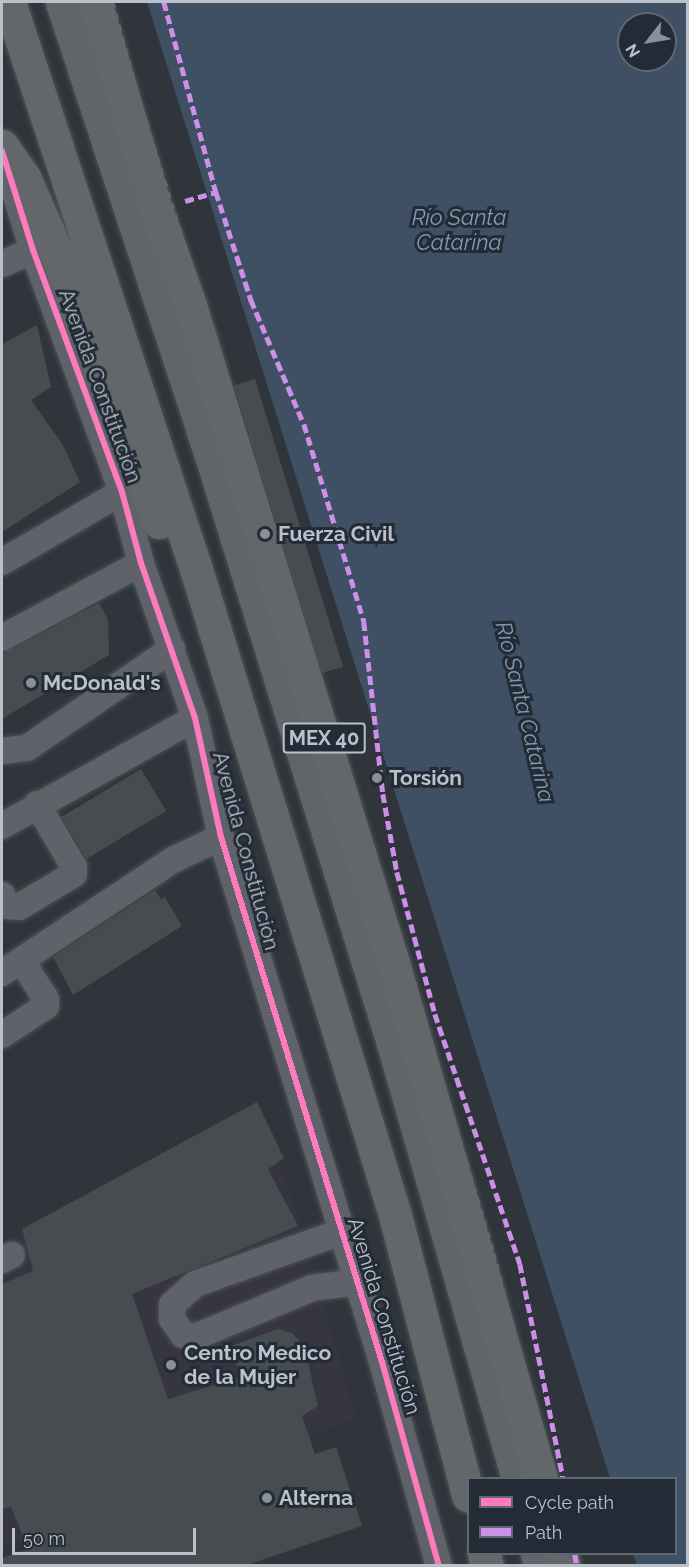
<!DOCTYPE html>
<html>
<head>
<meta charset="utf-8">
<style>
	body { margin:0 }
	#map { position:relative; width:689px; height:1567px; overflow:hidden; background:#2f353b; font-family:Raleway,sans-serif }
	div>[style] { position:absolute }
	.medical>* { inset:0; background:#363541 }
	.water>* { inset:0; background:#3f4f64 }
	.building>* { inset:0; background:#474c51; transform-origin:0 0 }
	.roads { filter:drop-shadow(0 0 2px #4c5156) drop-shadow(0 0 2px #4c5156) }
	.minor>* { height:26px; margin:-13px; padding:0 13px; transform-origin:13px; border-radius:13px; background:#5f6369 }
	.major>* { height:33px; margin:-16.5px; padding:0 16.5px; transform-origin:16.5px; border-radius:16.5px; background:#60656a }
	.highway>* { height:33px; margin:-16.5px; padding:0 16.5px; transform-origin:16.5px; border-radius:16.5px; background:#646769 }
	.rail>* { height:4.5px; margin-top:-2.25px; transform-origin:0; background:repeating-linear-gradient(90deg,#63676c 0 6px,transparent 0 12px) }
	.quiet>* { height:4.5px; margin-top:-2.25px; transform-origin:0; background:repeating-linear-gradient(90deg,#ce8fe9 0 9px,transparent 0 13.5px) }
	.cycleway>* { height:6px; margin:-3px; padding:0 3px; transform-origin:3px; border-radius:3px; background:#fd7abc }
	.dots>* { width:16px; height:16px; translate:-50% -50%; box-sizing:border-box; border:3px solid #222b36; border-radius:50% }
	span { translate:-50% -50%; white-space:nowrap; text-align:center; line-height:1.15; -webkit-text-stroke:6px #222b36; paint-order:stroke }
	.shield-label span { padding:2px 4px; background:#222b36; border:2px solid; border-radius:4px; -webkit-text-stroke-width:0 }
	.shield-label { font-size:20px; color:#bac1cb; font-weight:700 }
	.street-label { font-size:21px; color:#bac1cb }
	.poi-label { font-size:21px; color:#bac1cb; font-weight:700 }
	.left { translate:0 -50%; text-align:left }
	.water-label { font-size:22px; color:#8598af; font-style:italic }
	.frame { position:absolute; inset:0; border:3px solid #bac1cb; pointer-events:none }
	.legend { position:absolute; left:467px; top:1477px; width:210px; height:78px; box-sizing:border-box; background:#222b36; border:2px solid #5f6772; margin:0; padding:8px 10px; list-style:none; font-size:18px; color:#bac1cb }
	.legend li { display:flex; align-items:center; gap:12px; height:30px }
	.legend b { width:30px; border:2px solid #5f6772 }
	.north { position:absolute; left:617px; top:12px; width:60px; height:60px; box-sizing:border-box; background:#222b36; border:2px solid #5f6772; border-radius:50%; rotate:239deg; font-size:16px; font-weight:700; line-height:24px; text-align:center; color:#bac1cb }
	.north::after { content:''; display:block; margin:auto; width:21px; height:27px; background:#899099; clip-path:polygon(50% 0,100% 100%,50% 72%,0 100%) }
	.scale { position:absolute; left:12px; top:1528px; width:184px; height:27px; box-sizing:border-box; border:3px solid #bac1cb; border-top:0; padding-left:8px; font-size:18px; line-height:21px; white-space:nowrap; color:#bac1cb; -webkit-text-stroke:4px #222b36; paint-order:stroke }
</style>
</head>
<body>
<div id="map">
	<div class="medical">
		<i style="clip-path:polygon(257px 1102px,284px 1158px,278px 1163px,302px 1228px,356px 1419px,2px 1549px,2px 1241px)"></i>
	</div>
	<div class="water">
		<i style="clip-path:polygon(evenodd,147px 2px,687px 2px,687px 1565px,637px 1565px,633px 1554px,676px 1554px,676px 1478px,610px 1478px,147px 2px,629px 24px,665px 24px,665px 60px,629px 60px,629px 24px)"></i>
	</div>
	<div class="building">
		<i style="clip-path:polygon(37px 325px,51px 387px,31px 400px,63px 445px,80px 482px,2px 532px,2px 344px)"></i>
		<i style="left:255px;top:379px;width:301px;height:22px;rotate:73deg"></i>
		<i style="clip-path:polygon(99px 603px,108px 619px,109px 655px,2px 719px,2px 654px)"></i>
		<i style="left:141px;top:769px;width:49px;height:93px;rotate:59deg"></i>
		<i style="clip-path:polygon(155px 890px,161px 899px,165px 897px,182px 926px,73px 995px,53px 957px)"></i>
		<i style="clip-path:polygon(257px 1102px,284px 1158px,268px 1169px,298px 1226px,132px 1294px,168px 1399px,240px 1377px,231px 1346px,278px 1329px,292px 1333px,304px 1346px,318px 1406px,302px 1416px,315px 1454px,336px 1447px,362px 1526px,244px 1566px,2px 1566px,2px 1558px,28px 1549px,11px 1507px,2px 1509px,2px 1284px,33px 1271px,22px 1229px)"></i>
	</div>
	<div class="roads">
		<div class="minor">
			<i style="left:9px;top:174px;width:80px;rotate:72.5deg"></i>
			<i style="left:33px;top:250px;width:258px;rotate:69.8deg"></i>
			<i style="left:122px;top:492px;width:73px;rotate:75deg"></i>
			<i style="left:141px;top:563px;width:164px;rotate:70.8deg"></i>
			<i style="left:195px;top:718px;width:122px;rotate:77.7deg"></i>
			<i style="left:221px;top:837px;width:549px;rotate:72.95deg"></i>
			<i style="left:382px;top:1362px;width:212px;rotate:74.4deg"></i>
			<i style="left:2px;top:264px;width:34px;rotate:-24deg"></i>
			<i style="left:2px;top:562px;width:139px;rotate:-30.3deg"></i>
			<i style="left:2px;top:638px;width:158px;rotate:-28.3deg"></i>
			<i style="left:2px;top:751px;width:25px;rotate:-7deg"></i>
			<i style="left:27px;top:748px;width:176px;rotate:-34.3deg"></i>
			<i style="left:2px;top:826px;width:221px;rotate:-29.2deg"></i>
			<i style="left:2px;top:895px;width:12px;rotate:66deg"></i>
			<i style="left:7px;top:906px;width:12px;rotate:5deg"></i>
			<i style="left:19px;top:907px;width:64px;rotate:-31deg"></i>
			<i style="left:74px;top:874px;width:7px;rotate:-90deg"></i>
			<i style="left:74px;top:867px;width:73px;rotate:-120.4deg"></i>
			<i style="left:2px;top:973px;width:205px;rotate:-33.5deg"></i>
			<i style="left:173px;top:860px;width:53px;rotate:-25.6deg"></i>
			<i style="left:2px;top:1035px;width:53px;rotate:-33.4deg"></i>
			<i style="left:46px;top:1006px;width:7px;rotate:-90deg"></i>
			<i style="left:46px;top:999px;width:46px;rotate:-122.7deg"></i>
			<i style="left:341px;top:1232px;width:155px;rotate:160.4deg"></i>
			<i style="left:195px;top:1284px;width:31px;rotate:138deg"></i>
			<i style="left:172px;top:1305px;width:14px;rotate:90deg"></i>
			<i style="left:172px;top:1319px;width:19px;rotate:55deg"></i>
			<i style="left:183px;top:1335px;width:12px;rotate:9deg"></i>
			<i style="left:195px;top:1337px;width:127px;rotate:-22.7deg"></i>
			<i style="left:312px;top:1288px;width:45px;rotate:-7.6deg"></i>
			<i style="left:2px;top:1260px;width:11px;rotate:-27deg"></i>
		</div>
		<div class="major">
			<i style="left:62px;top:2px;width:494px;rotate:71.8deg"></i>
			<i style="left:216px;top:471px;width:599px;rotate:72.81deg"></i>
			<i style="left:393px;top:1043px;width:453px;rotate:74deg"></i>
			<i style="left:537px;top:1554px;width:13px;rotate:72deg"></i>
		</div>
		<div class="highway">
			<i style="left:9px;top:2px;width:597px;rotate:71.75deg"></i>
			<i style="left:196px;top:569px;width:676px;rotate:72.88deg"></i>
			<i style="left:395px;top:1215px;width:290px;rotate:75.4deg"></i>
			<i style="left:95px;top:2px;width:216px;rotate:73.6deg"></i>
			<i style="left:156px;top:209px;width:99px;rotate:70.5deg"></i>
			<i style="left:189px;top:302px;width:695px;rotate:72.84deg"></i>
			<i style="left:394px;top:966px;width:533px;rotate:73.98deg"></i>
			<i style="left:2px;top:146px;width:38px;rotate:55deg"></i>
			<i style="left:24px;top:177px;width:80px;rotate:66.3deg"></i>
			<i style="left:56px;top:250px;width:291px;rotate:69.3deg"></i>
			<i style="left:484px;top:1554px;width:12px;rotate:76deg"></i>
			<i style="left:561px;top:1554px;width:12px;rotate:76deg"></i>
		</div>
	</div>
	<div class="rail">
		<i style="left:91px;top:2px;width:102px;rotate:75.3deg"></i>
		<i style="left:117px;top:101px;width:902px;rotate:72.65deg"></i>
		<i style="left:386px;top:962px;width:309px;rotate:73.9deg"></i>
		<i style="left:472px;top:1259px;width:227px;rotate:75.2deg"></i>
		<i style="left:112px;top:2px;width:102px;rotate:74.6deg"></i>
		<i style="left:139px;top:100px;width:896px;rotate:72.74deg"></i>
		<i style="left:405px;top:956px;width:310px;rotate:73.5deg"></i>
		<i style="left:493px;top:1253px;width:233px;rotate:75.3deg"></i>
		<i style="left:549px;top:1554px;width:12px;rotate:76deg"></i>
		<i style="left:572px;top:1554px;width:12px;rotate:76deg"></i>
	</div>
	<div class="quiet">
		<i style="left:164px;top:2px;width:197px;rotate:74.7deg"></i>
		<i style="left:185px;top:201px;width:32px;rotate:-16deg"></i>
		<i style="left:216px;top:192px;width:114px;rotate:72deg"></i>
		<i style="left:251px;top:300px;width:135px;rotate:66.9deg"></i>
		<i style="left:304px;top:424px;width:207px;rotate:73.1deg"></i>
		<i style="left:364px;top:622px;width:173px;rotate:83.7deg"></i>
		<i style="left:383px;top:794px;width:79px;rotate:79.8deg"></i>
		<i style="left:397px;top:872px;width:147px;rotate:75deg"></i>
		<i style="left:435px;top:1014px;width:264px;rotate:71.2deg"></i>
		<i style="left:520px;top:1264px;width:218px;rotate:78.6deg"></i>
		<i style="left:575px;top:1554px;width:12px;rotate:81deg"></i>
	</div>
	<div class="cycleway">
		<i style="left:2px;top:151px;width:104px;rotate:72.6deg"></i>
		<i style="left:33px;top:250px;width:258px;rotate:69.8deg"></i>
		<i style="left:122px;top:492px;width:73px;rotate:75deg"></i>
		<i style="left:141px;top:563px;width:164px;rotate:70.8deg"></i>
		<i style="left:195px;top:718px;width:122px;rotate:77.7deg"></i>
		<i style="left:221px;top:837px;width:549px;rotate:72.95deg"></i>
		<i style="left:382px;top:1362px;width:212px;rotate:74.4deg"></i>
	</div>
	<div class="dots">
		<i style="left:265px;top:534px;background:#899099"></i>
		<i style="left:31px;top:683px;background:#899099"></i>
		<i style="left:377px;top:778px;background:#899099"></i>
		<i style="left:171px;top:1365px;background:#899099"></i>
		<i style="left:267px;top:1498px;background:#899099"></i>
	</div>
	<div class="shield-label">
		<span style="left:324px;top:738px">MEX 40</span>
	</div>
	<div class="street-label">
		<span style="left:100px;top:386px;rotate:70deg">Avenida Constitución</span>
		<span style="left:246px;top:851px;rotate:75deg">Avenida Constitución</span>
		<span style="left:384px;top:1316px;rotate:73deg">Avenida Constitución</span>
	</div>
	<div class="poi-label">
		<span class="left" style="left:278px;top:534px">Fuerza Civil</span>
		<span class="left" style="left:43px;top:683px">McDonald's</span>
		<span class="left" style="left:389px;top:778px">Torsión</span>
		<span class="left" style="left:184px;top:1365px">Centro Medico<br>de la Mujer</span>
		<span class="left" style="left:279px;top:1498px">Alterna</span>
	</div>
	<div class="water-label">
		<span style="left:459px;top:230px">Río Santa<br>Catarina</span>
		<span style="left:525px;top:712px;rotate:76deg">Río Santa Catarina</span>
	</div>
	<div class="frame"></div>
	<ul class="legend">
	<li><b style="height:8px;background:#fd7abc"></b>Cycle path</li>
	<li><b style="height:8px;background:#ce8fe9"></b>Path</li>
	</ul>
	<div class="north">N</div>
	<div class="scale">50 m</div>
</div>
</body>
</html>
